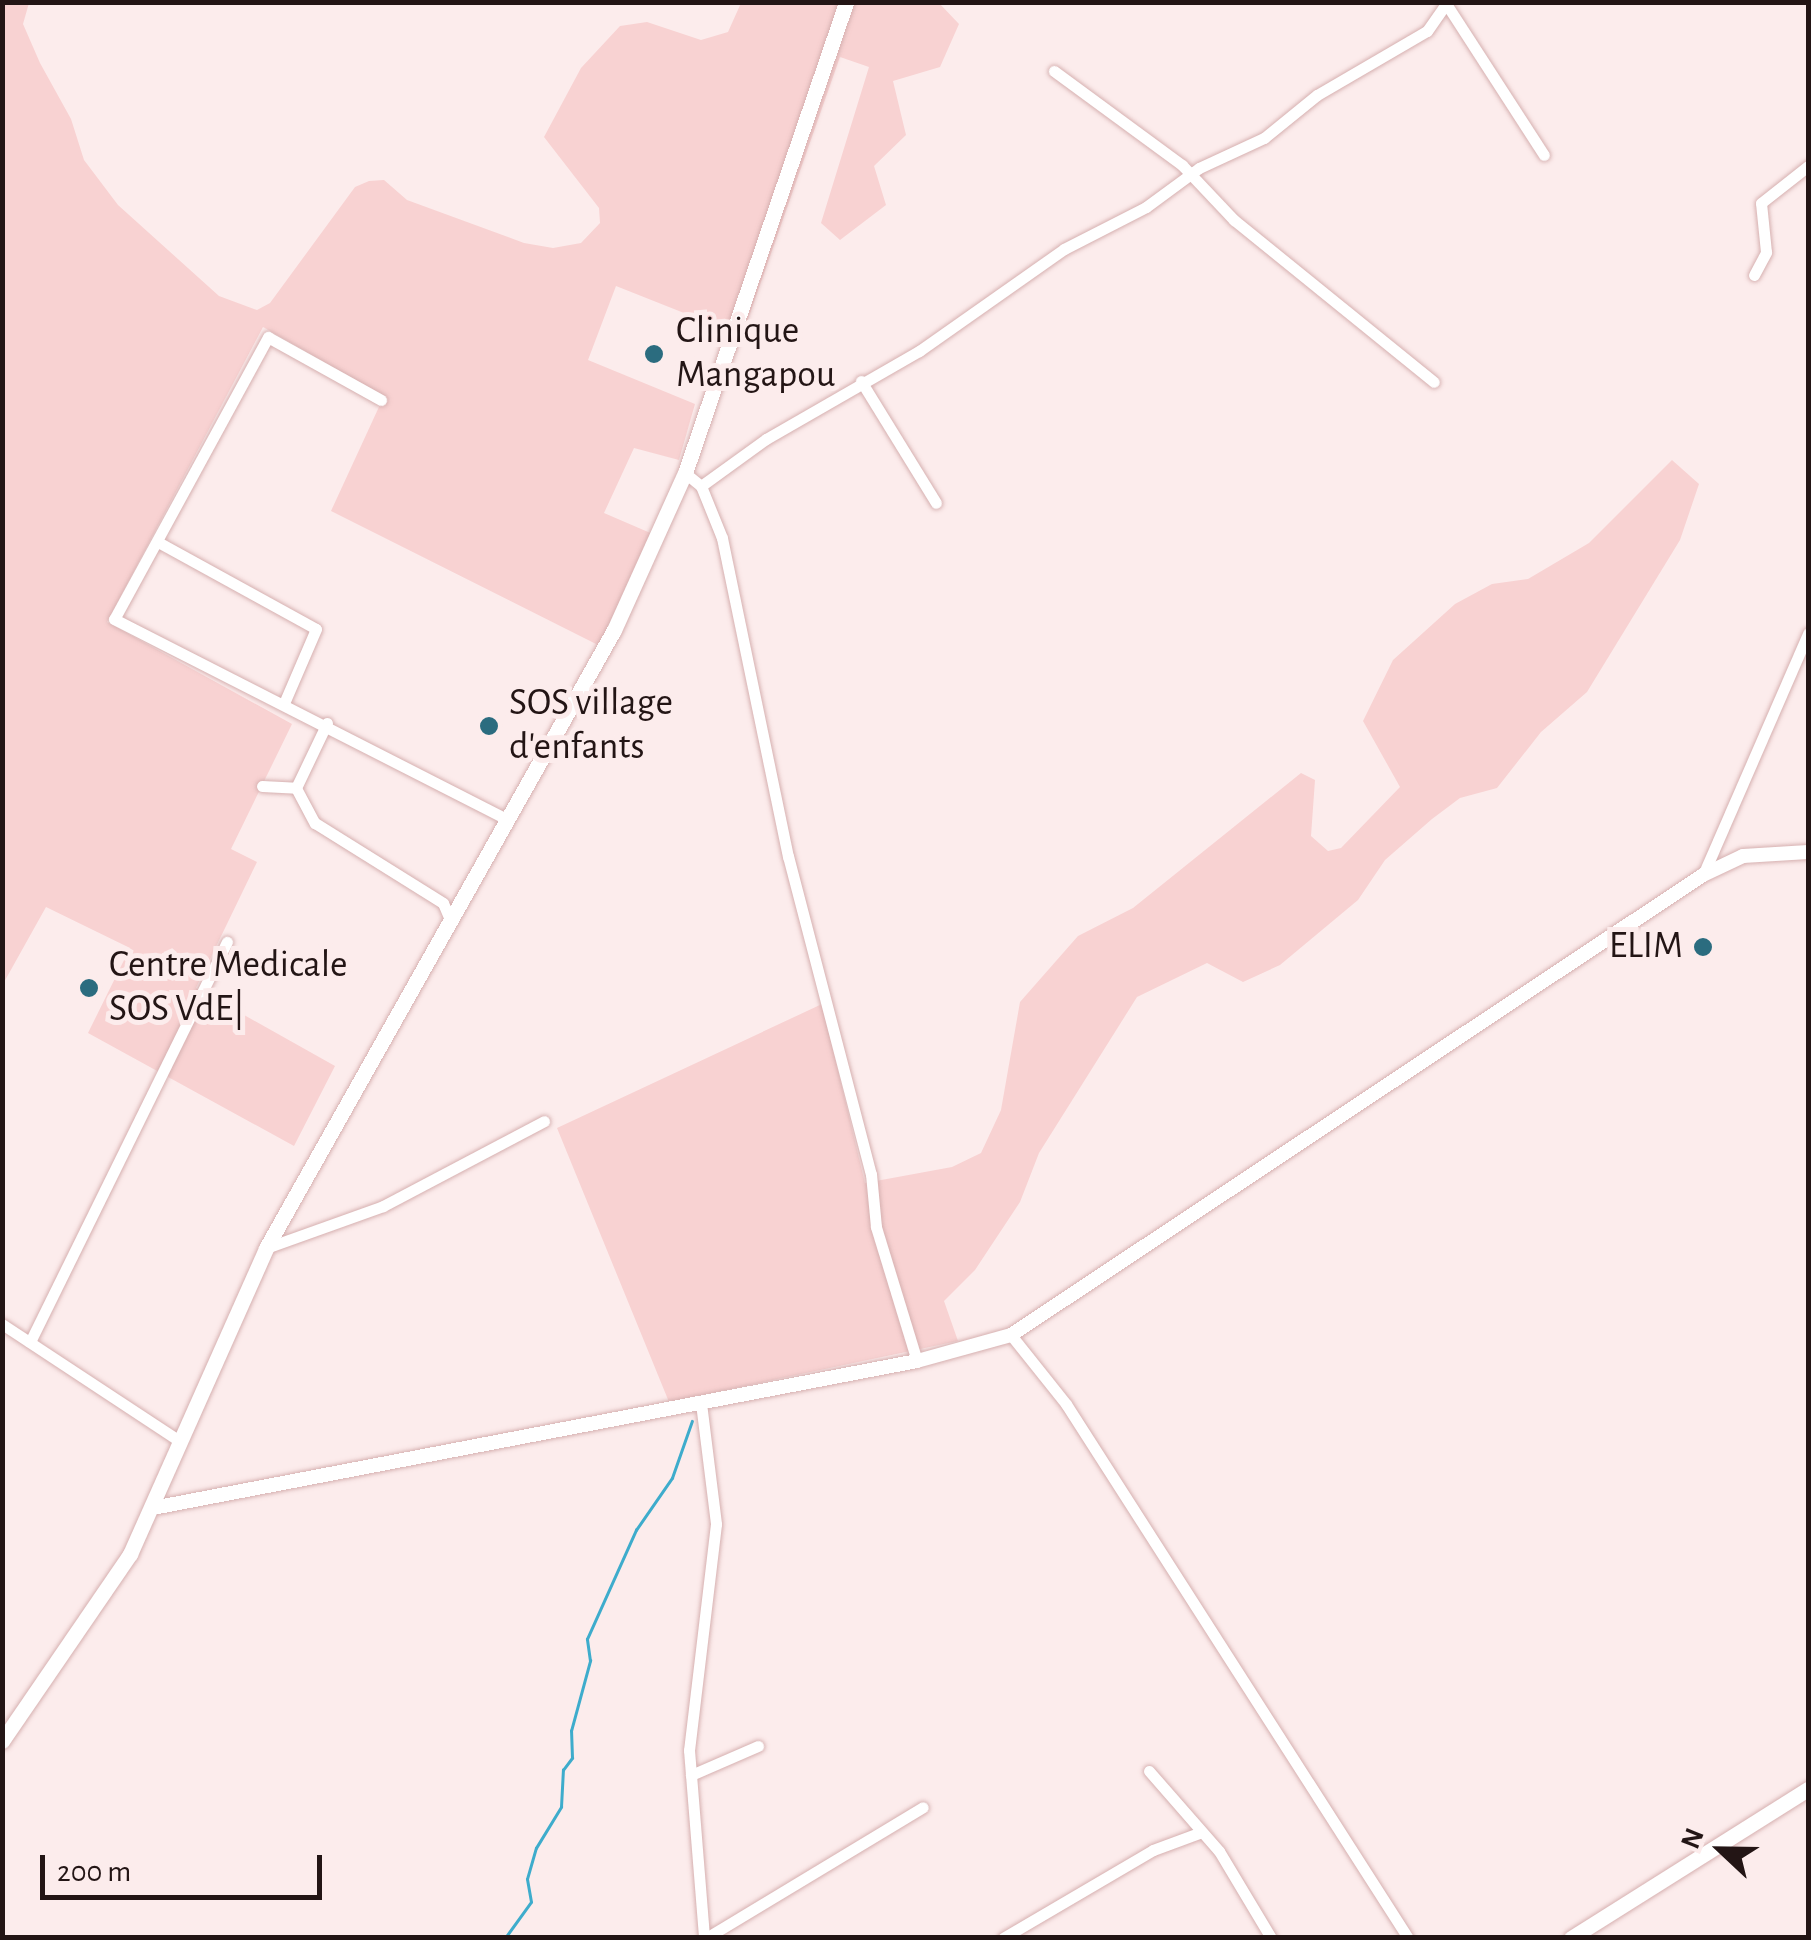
<!DOCTYPE html>
<html>
<head>
<meta charset="utf-8">
<style>
	body { margin:0 }
	#map { position:relative; width:1811px; height:1940px; overflow:hidden; background:#fcecec; font-family:"Alegreya Sans",sans-serif }
	div>[style] { position:absolute }
	.green>* { inset:0; background:#f8d2d2 }
	.stream>* { height:2.5px; margin:-1.25px; padding:0 1.25px; transform-origin:1.25px; border-radius:1.25px; background:#3eaccc }
	.roads { filter:drop-shadow(0 0 2px #d6b0b0) drop-shadow(0 0 2px #d6b0b0) }
	.minor>* { height:11px; margin:-5.5px; padding:0 5.5px; transform-origin:5.5px; border-radius:5.5px; background:#fff }
	.tertiary>* { height:14px; margin:-7px; padding:0 7px; transform-origin:7px; border-radius:7px; background:#fff }
	.secondary>* { height:15px; margin:-7.5px; padding:0 7.5px; transform-origin:7.5px; border-radius:7.5px; background:#fff }
	.dots>* { width:28px; height:28px; translate:-50% -50%; box-sizing:border-box; border:5px solid #fcecec; border-radius:50% }
	span { translate:-50% -50%; white-space:nowrap; text-align:center; line-height:1.15; -webkit-text-stroke:10px #fcecec; paint-order:stroke }
	.poi-label { font-size:38px; color:#231515 }
	.left { translate:0 -50%; text-align:left }
	.right { translate:-100% -50%; text-align:right }
	.frame { position:absolute; inset:0; border:5px solid #231515; pointer-events:none }
	.north { position:absolute; left:1671px; top:1800px; width:100px; height:100px; -webkit-text-stroke:8px #fcecec; paint-order:stroke; rotate:292deg; font-size:28px; font-weight:700; line-height:40px; text-align:center; color:#231515 }
	.north::after { content:''; display:block; margin:auto; width:35px; height:45px; background:#231515; clip-path:polygon(50% 0,100% 100%,50% 72%,0 100%) }
	.scale { position:absolute; left:40px; top:1855px; width:282px; height:45px; box-sizing:border-box; border:5px solid #231515; border-top:0; padding-left:12px; font-size:30px; line-height:35px; white-space:nowrap; color:#231515; -webkit-text-stroke:8px #fcecec; paint-order:stroke }
</style>
</head>
<body>
<div id="map">
	<div class="green">
		<i style="clip-path:polygon(3px 3px,29px 3px,23px 24px,40px 63px,71px 119px,84px 160px,118px 205px,219px 296px,257px 310px,270px 303px,355px 187px,369px 181px,384px 180px,407px 200px,524px 243px,553px 248px,581px 243px,600px 223px,599px 208px,544px 137px,581px 68px,620px 26px,647px 22px,701px 40px,728px 32px,741px 3px,939px 3px,959px 24px,940px 67px,893px 81px,906px 135px,874px 166px,886px 205px,840px 240px,821px 223px,869px 67px,840px 57px,742px 336px,616px 286px,588px 360px,695px 404px,679px 460px,634px 448px,604px 513px,662px 538px,604px 648px,331px 511px,384px 396px,263px 327px,107px 622px,292px 724px,231px 849px,257px 862px,196px 988px,335px 1066px,294px 1146px,88px 1033px,130px 948px,46px 907px,3px 984px)"></i>
		<i style="clip-path:polygon(1672px 460px,1699px 484px,1680px 540px,1587px 692px,1541px 732px,1497px 788px,1460px 798px,1432px 819px,1385px 860px,1358px 900px,1280px 965px,1243px 982px,1207px 963px,1137px 997px,1039px 1153px,1020px 1202px,975px 1270px,944px 1301px,958px 1341px,669px 1402px,557px 1128px,822px 1004px,865px 1183px,952px 1167px,981px 1153px,1001px 1110px,1020px 1002px,1078px 936px,1133px 908px,1301px 773px,1315px 780px,1311px 836px,1328px 851px,1341px 848px,1400px 787px,1363px 721px,1393px 660px,1455px 604px,1492px 584px,1528px 579px,1589px 543px)"></i>
	</div>
	<div class="stream">
		<i style="left:505px;top:1938px;width:44px;rotate:-54.2deg"></i>
		<i style="left:531px;top:1902px;width:23px;rotate:-100deg"></i>
		<i style="left:527px;top:1879px;width:32px;rotate:-74deg"></i>
		<i style="left:536px;top:1848px;width:48px;rotate:-58.6deg"></i>
		<i style="left:561px;top:1807px;width:37px;rotate:-87deg"></i>
		<i style="left:563px;top:1770px;width:15px;rotate:-53deg"></i>
		<i style="left:572px;top:1758px;width:27px;rotate:-92deg"></i>
		<i style="left:571px;top:1731px;width:73px;rotate:-74.8deg"></i>
		<i style="left:590px;top:1661px;width:22px;rotate:-98deg"></i>
		<i style="left:587px;top:1639px;width:120px;rotate:-65.8deg"></i>
		<i style="left:636px;top:1530px;width:63px;rotate:-55.3deg"></i>
		<i style="left:672px;top:1478px;width:60px;rotate:-70.7deg"></i>
	</div>
	<div class="roads">
		<div class="minor">
			<i style="left:1445px;top:2px;width:182px;rotate:57.1deg"></i>
			<i style="left:1054px;top:71px;width:159px;rotate:36.3deg"></i>
			<i style="left:1182px;top:165px;width:76px;rotate:46.6deg"></i>
			<i style="left:1234px;top:220px;width:257px;rotate:39deg"></i>
			<i style="left:1754px;top:275px;width:26px;rotate:-62deg"></i>
			<i style="left:1766px;top:252px;width:49px;rotate:-95.8deg"></i>
			<i style="left:1761px;top:203px;width:60px;rotate:-38.2deg"></i>
			<i style="left:861px;top:381px;width:143px;rotate:58.4deg"></i>
			<i style="left:381px;top:400px;width:129px;rotate:-150.9deg"></i>
			<i style="left:268px;top:337px;width:321px;rotate:118.6deg"></i>
			<i style="left:114px;top:619px;width:443px;rotate:27deg"></i>
			<i style="left:685px;top:473px;width:21px;rotate:39deg"></i>
			<i style="left:701px;top:486px;width:56px;rotate:68deg"></i>
			<i style="left:722px;top:538px;width:325px;rotate:78.3deg"></i>
			<i style="left:788px;top:856px;width:329px;rotate:75.4deg"></i>
			<i style="left:871px;top:1174px;width:53px;rotate:84.6deg"></i>
			<i style="left:876px;top:1227px;width:140px;rotate:73deg"></i>
			<i style="left:701px;top:486px;width:80px;rotate:-35.9deg"></i>
			<i style="left:766px;top:439px;width:177px;rotate:-29.9deg"></i>
			<i style="left:919px;top:351px;width:177px;rotate:-35.1deg"></i>
			<i style="left:1064px;top:249px;width:92px;rotate:-27.1deg"></i>
			<i style="left:1146px;top:207px;width:66px;rotate:-36.3deg"></i>
			<i style="left:1199px;top:168px;width:72px;rotate:-24.8deg"></i>
			<i style="left:1264px;top:138px;width:68px;rotate:-39.1deg"></i>
			<i style="left:1317px;top:95px;width:127px;rotate:-30.2deg"></i>
			<i style="left:1427px;top:31px;width:33px;rotate:-55deg"></i>
			<i style="left:158px;top:542px;width:180px;rotate:28.8deg"></i>
			<i style="left:316px;top:629px;width:78px;rotate:113.3deg"></i>
			<i style="left:327px;top:723px;width:72px;rotate:115.5deg"></i>
			<i style="left:296px;top:788px;width:40px;rotate:62deg"></i>
			<i style="left:315px;top:823px;width:151px;rotate:32deg"></i>
			<i style="left:443px;top:903px;width:21px;rotate:67deg"></i>
			<i style="left:262px;top:786px;width:34px;rotate:3deg"></i>
			<i style="left:1703px;top:875px;width:264px;rotate:-66.5deg"></i>
			<i style="left:266px;top:1248px;width:124px;rotate:-19.7deg"></i>
			<i style="left:383px;top:1206px;width:182px;rotate:-27.8deg"></i>
			<i style="left:2px;top:1324px;width:211px;rotate:33.4deg"></i>
			<i style="left:1011px;top:1335px;width:88px;rotate:51.4deg"></i>
			<i style="left:1066px;top:1404px;width:634px;rotate:57.36deg"></i>
			<i style="left:30px;top:1342px;width:446px;rotate:-63.8deg"></i>
			<i style="left:701px;top:1403px;width:122px;rotate:82.9deg"></i>
			<i style="left:716px;top:1524px;width:228px;rotate:96.8deg"></i>
			<i style="left:689px;top:1750px;width:189px;rotate:85.4deg"></i>
			<i style="left:1149px;top:1771px;width:106px;rotate:48.8deg"></i>
			<i style="left:1219px;top:1851px;width:101px;rotate:59.1deg"></i>
			<i style="left:691px;top:1775px;width:73px;rotate:-23.4deg"></i>
			<i style="left:706px;top:1938px;width:253px;rotate:-31.1deg"></i>
			<i style="left:1003px;top:1938px;width:174px;rotate:-30.4deg"></i>
			<i style="left:1153px;top:1850px;width:49px;rotate:-20.3deg"></i>
		</div>
		<div class="tertiary">
			<i style="left:153px;top:1508px;width:778px;rotate:-10.89deg"></i>
			<i style="left:917px;top:1361px;width:98px;rotate:-15.5deg"></i>
			<i style="left:1011px;top:1335px;width:831px;rotate:-33.61deg"></i>
			<i style="left:1703px;top:875px;width:44px;rotate:-25.4deg"></i>
			<i style="left:1743px;top:856px;width:65px;rotate:-3.5deg"></i>
		</div>
		<div class="secondary">
			<i style="left:2px;top:1741px;width:227px;rotate:-55.6deg"></i>
			<i style="left:130px;top:1554px;width:335px;rotate:-66deg"></i>
			<i style="left:266px;top:1248px;width:709px;rotate:-60.62deg"></i>
			<i style="left:614px;top:630px;width:172px;rotate:-65.7deg"></i>
			<i style="left:685px;top:473px;width:498px;rotate:-71.1deg"></i>
			<i style="left:1571px;top:1938px;width:280px;rotate:-32.2deg"></i>
		</div>
	</div>
	<div class="dots">
		<i style="left:654px;top:354px;background:#2b6c7f"></i>
		<i style="left:489px;top:726px;background:#2b6c7f"></i>
		<i style="left:1703px;top:947px;background:#2b6c7f"></i>
		<i style="left:89px;top:988px;background:#2b6c7f"></i>
	</div>
	<div class="poi-label">
		<span class="left" style="left:676px;top:354px">Clinique<br>Mangapou</span>
		<span class="left" style="left:509px;top:726px">SOS village<br>d'enfants</span>
		<span class="right" style="left:1683px;top:947px">ELIM</span>
		<span class="left" style="left:109px;top:988px">Centre Medicale<br>SOS VdE|</span>
	</div>
	<div class="frame"></div>
	<div class="north">N</div>
	<div class="scale">200 m</div>
</div>
</body>
</html>
